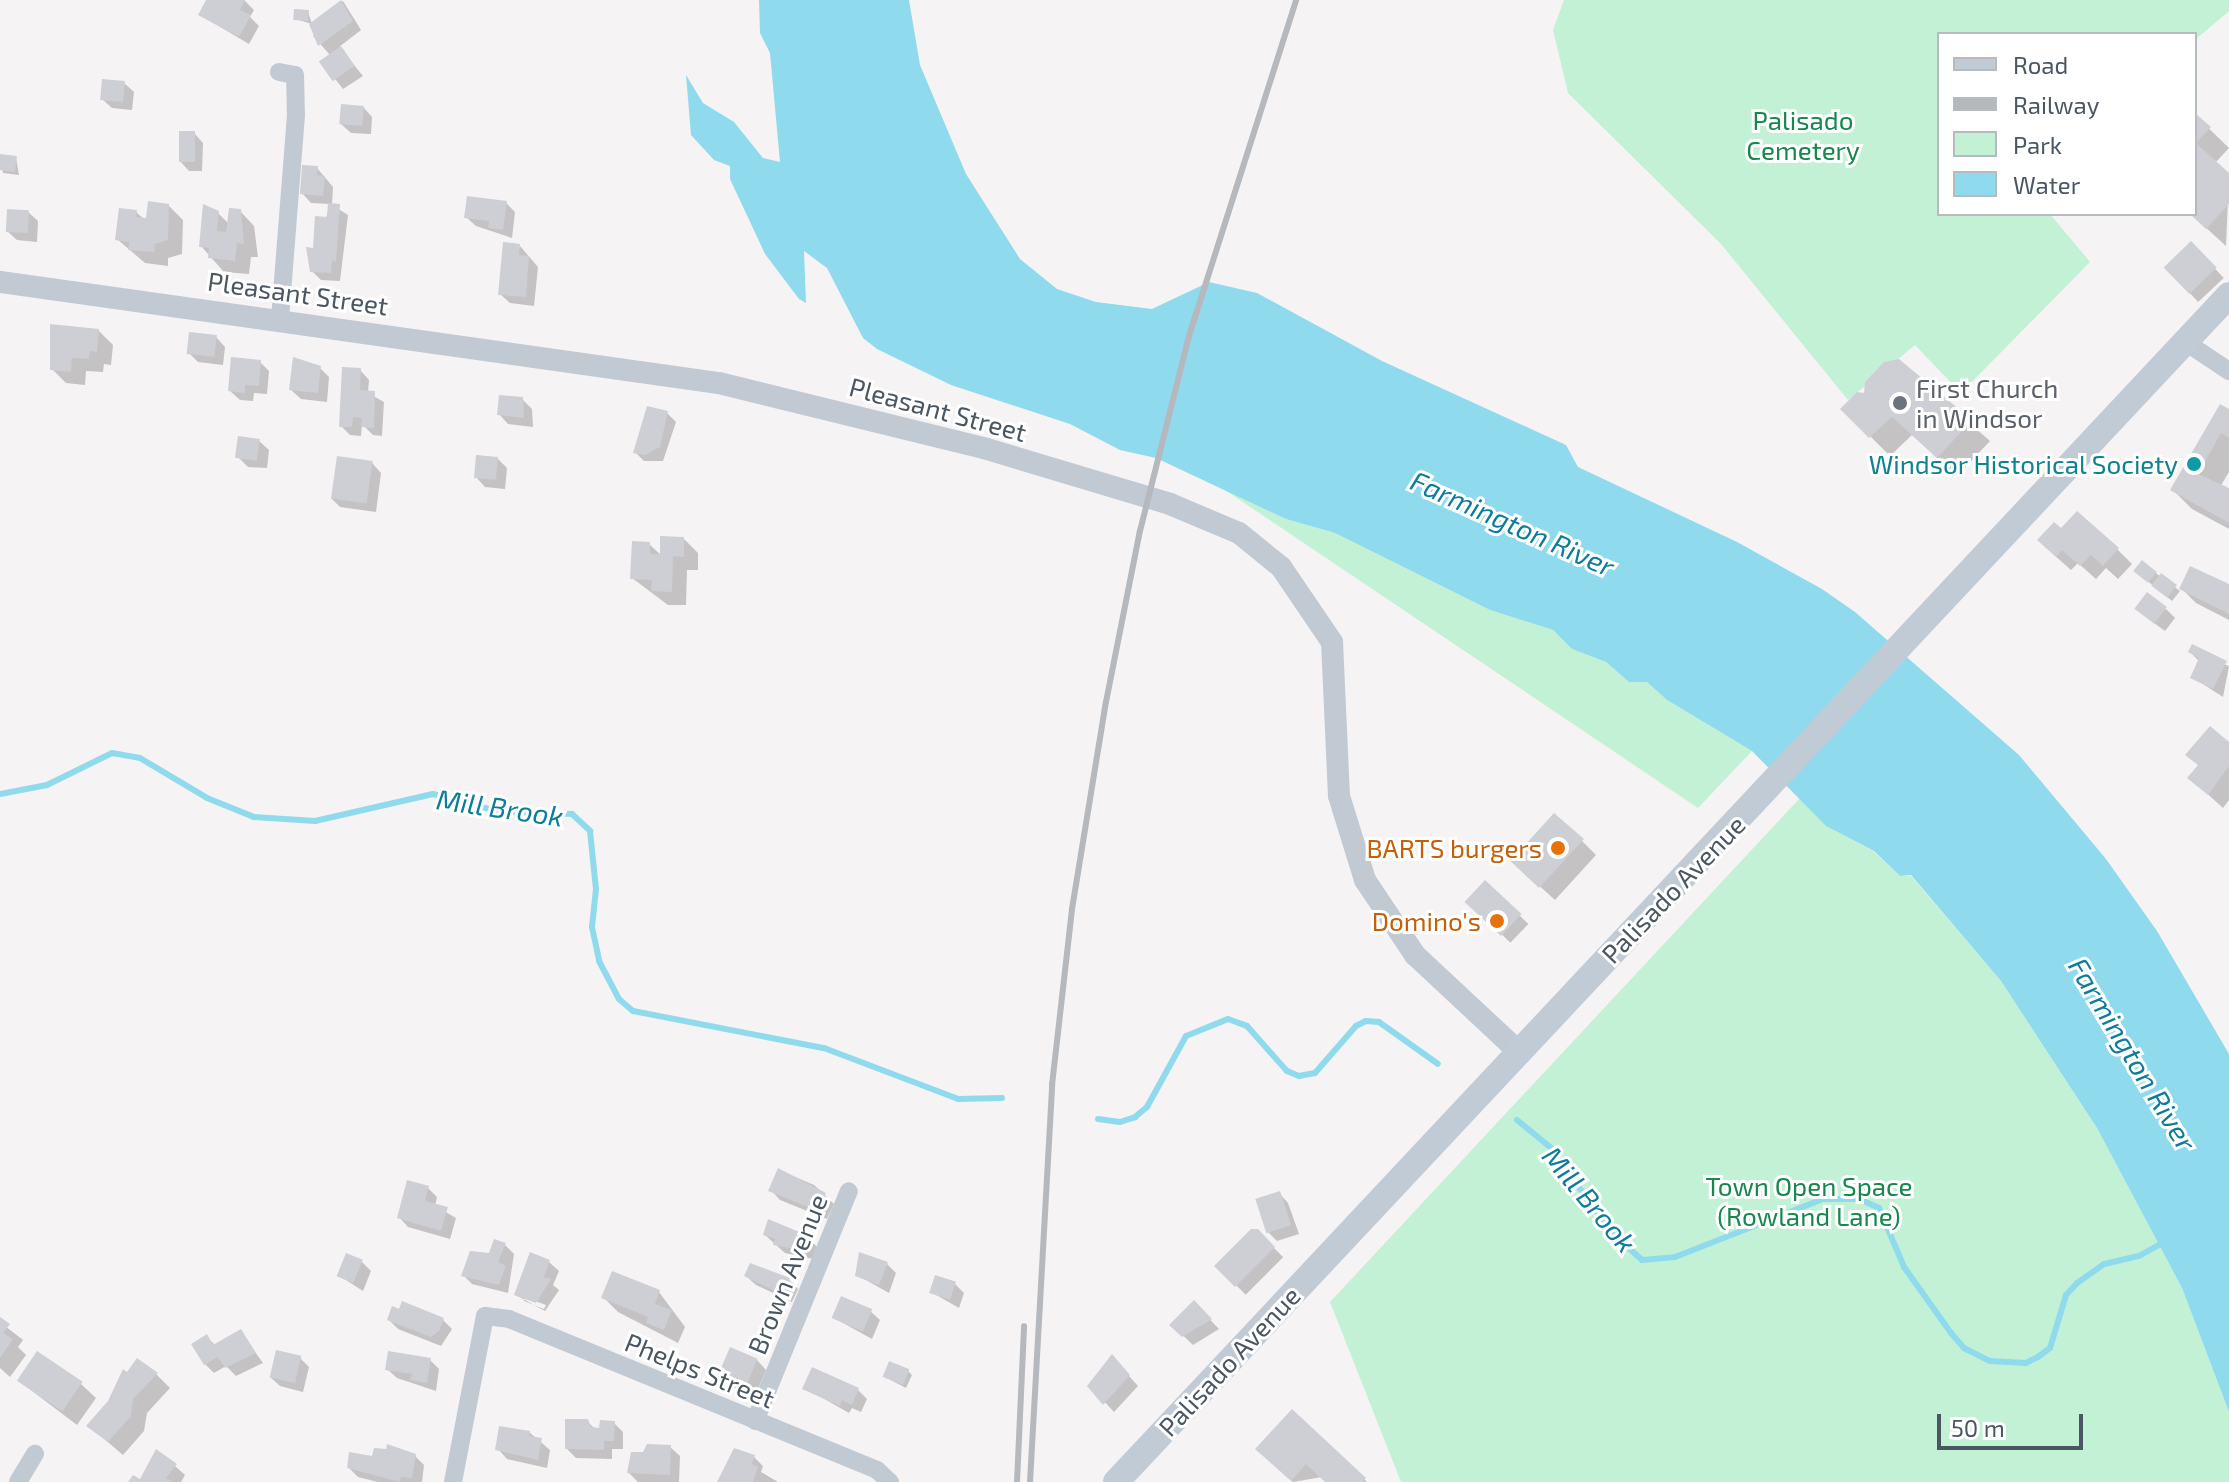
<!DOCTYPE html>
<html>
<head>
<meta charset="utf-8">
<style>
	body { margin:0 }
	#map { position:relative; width:2229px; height:1482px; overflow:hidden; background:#f5f3f3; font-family:"Exo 2",sans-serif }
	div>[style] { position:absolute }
	.green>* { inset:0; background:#c3f1d5 }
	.water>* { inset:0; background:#90daee }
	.shadow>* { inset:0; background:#0003; transform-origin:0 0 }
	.stream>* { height:6px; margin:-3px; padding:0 3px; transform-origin:3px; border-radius:3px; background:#90daee }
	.building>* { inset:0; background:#cdcfd5; transform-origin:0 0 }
	.minor>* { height:18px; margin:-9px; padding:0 9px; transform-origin:9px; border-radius:9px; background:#c1cad2 }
	.tertiary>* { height:22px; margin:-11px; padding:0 11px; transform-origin:11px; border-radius:11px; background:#c1cad2 }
	.secondary>* { height:26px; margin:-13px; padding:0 13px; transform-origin:13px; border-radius:13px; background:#c1cbd6 }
	.rail>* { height:6px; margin:-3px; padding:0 3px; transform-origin:3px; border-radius:3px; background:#b5b8bd }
	.dots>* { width:22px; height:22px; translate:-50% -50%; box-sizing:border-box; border:4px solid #fff; border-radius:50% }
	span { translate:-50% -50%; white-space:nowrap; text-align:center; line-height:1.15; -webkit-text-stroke:6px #fff; paint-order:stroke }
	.park-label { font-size:26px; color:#17864f }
	.street-label { font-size:26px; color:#4a5661 }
	.worship-label { font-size:26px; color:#5b616d }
	.left { translate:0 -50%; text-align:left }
	.culture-label { font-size:26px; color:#0d838f }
	.right { translate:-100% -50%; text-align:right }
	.food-label { font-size:26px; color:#c56008 }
	.water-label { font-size:28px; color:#0c7c9b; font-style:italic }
	.legend { position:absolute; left:1937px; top:32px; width:260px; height:184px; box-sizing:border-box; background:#fff; border:2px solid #b7bbc0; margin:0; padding:10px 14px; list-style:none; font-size:24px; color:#4a5661 }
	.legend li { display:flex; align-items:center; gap:16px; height:40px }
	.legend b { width:40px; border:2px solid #b7bbc0 }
	.scale { position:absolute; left:1937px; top:1414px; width:146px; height:36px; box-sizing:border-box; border:4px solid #4a5661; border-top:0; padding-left:10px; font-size:24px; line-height:28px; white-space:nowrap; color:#4a5661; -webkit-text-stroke:6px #fff; paint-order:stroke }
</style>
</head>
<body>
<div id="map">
	<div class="green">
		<i style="clip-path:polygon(1564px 0,2229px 0,2229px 11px,2195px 40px,2195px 34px,1939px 34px,1939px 214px,2050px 214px,2090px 262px,1961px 393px,1915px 345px,1848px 400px,1721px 244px,1568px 93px,1553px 30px)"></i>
		<i style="clip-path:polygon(1222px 488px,1286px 519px,1335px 533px,1490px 610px,1553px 630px,1572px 649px,1606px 662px,1629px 682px,1647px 682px,1667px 700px,1752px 751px,1698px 808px)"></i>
		<i style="clip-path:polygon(1800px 798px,1830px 828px,1873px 851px,1900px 876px,1911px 876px,2001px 981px,2097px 1128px,2182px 1288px,2229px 1412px,2229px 1482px,1401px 1482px,1330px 1302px)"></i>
	</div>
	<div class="water">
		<i style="clip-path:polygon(759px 0,909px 0,920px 65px,966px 174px,1020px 259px,1057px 289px,1096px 302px,1152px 309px,1209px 282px,1257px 293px,1382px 361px,1566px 445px,1578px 467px,1737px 542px,1822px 589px,1855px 612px,2019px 755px,2106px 859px,2157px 931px,2229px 1054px,2229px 1412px,2182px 1288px,2097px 1128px,2001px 981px,1911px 875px,1900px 876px,1874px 851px,1826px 826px,1752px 751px,1667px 700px,1647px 682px,1629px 682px,1606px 662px,1572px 649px,1553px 630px,1490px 610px,1335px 533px,1286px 519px,1156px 458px,1120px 450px,1070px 424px,951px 385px,877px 349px,863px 338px,827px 268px,804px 251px,806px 303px,799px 299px,765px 254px,730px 179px,730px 166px,714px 160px,691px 135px,686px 75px,703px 103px,734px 122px,763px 158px,780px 162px,770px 53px,760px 33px)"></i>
	</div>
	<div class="shadow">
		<i style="clip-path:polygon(208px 0,244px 0,254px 10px,250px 17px,259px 26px,249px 44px,200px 15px)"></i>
		<i style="clip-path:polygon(343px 1px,361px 30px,339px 47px,363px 76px,343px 89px,321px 61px,330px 55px,313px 36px,318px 32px,312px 24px,295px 19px,308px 12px,312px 24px)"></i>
		<i style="clip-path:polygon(124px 83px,134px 92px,132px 110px,112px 108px,102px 99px)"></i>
		<i style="clip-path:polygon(363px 107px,372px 117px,371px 134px,351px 133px,341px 124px)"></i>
		<i style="clip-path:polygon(2195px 115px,2229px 148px,2215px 163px,2229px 176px,2226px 246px,2191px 214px)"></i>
		<i style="clip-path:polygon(194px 133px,203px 143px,202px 171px,189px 171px,180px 161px)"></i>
		<i style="clip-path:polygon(0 157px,16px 158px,19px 175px,3px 173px)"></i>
		<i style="clip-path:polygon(317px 168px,333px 187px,332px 205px,348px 215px,340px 281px,321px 280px,312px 271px,330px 204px,311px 203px,302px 193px)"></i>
		<i style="clip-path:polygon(506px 203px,515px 212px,512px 238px,476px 226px,466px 217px)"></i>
		<i style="clip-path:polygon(168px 205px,183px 220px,182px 254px,168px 258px,168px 266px,145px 263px,117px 239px,136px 212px,145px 220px)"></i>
		<i style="clip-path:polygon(240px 211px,254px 226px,258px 257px,251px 257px,249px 274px,224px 272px,201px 246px,218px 213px,229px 224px)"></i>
		<i style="clip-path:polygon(28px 212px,38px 221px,37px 242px,17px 240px,7px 231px)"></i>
		<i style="left:2191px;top:243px;width:48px;height:35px;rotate:47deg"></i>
		<i style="clip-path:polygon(520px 246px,538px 267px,534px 306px,510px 303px,500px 294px)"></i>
		<i style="clip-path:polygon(98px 330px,113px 345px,111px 365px,104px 364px,103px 372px,86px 371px,85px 385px,66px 383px,52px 369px)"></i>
		<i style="clip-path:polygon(216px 337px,225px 347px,223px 365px,198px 362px,189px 353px)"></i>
		<i style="clip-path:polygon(294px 359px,320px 368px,329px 377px,327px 402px,301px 399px,291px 390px)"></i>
		<i style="clip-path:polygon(1898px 361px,1990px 441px,1957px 476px,1912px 435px,1890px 456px,1843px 409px,1866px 396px)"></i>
		<i style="clip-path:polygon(260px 362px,269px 371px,267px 394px,254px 393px,253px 401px,240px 400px,230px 391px)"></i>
		<i style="clip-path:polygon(360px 370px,369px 380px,368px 393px,384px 402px,382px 436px,373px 435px,362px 424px,361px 436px,350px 435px,341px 426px)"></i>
		<i style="clip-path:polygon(522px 399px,532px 409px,533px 427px,508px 424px,499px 414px)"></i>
		<i style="clip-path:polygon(2229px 411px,2229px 472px,2220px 487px,2229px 491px,2229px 529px,2192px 509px,2172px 489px)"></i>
		<i style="clip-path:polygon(667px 413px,676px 422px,663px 461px,644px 461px,635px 452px)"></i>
		<i style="clip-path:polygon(259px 441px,269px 450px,267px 468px,248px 467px,238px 457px)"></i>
		<i style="clip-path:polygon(497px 458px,507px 468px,505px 489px,485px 487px,476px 477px)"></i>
		<i style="clip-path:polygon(372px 463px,381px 473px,376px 512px,340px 507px,331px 498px)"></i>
		<i style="clip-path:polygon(2062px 531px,2117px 549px,2132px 564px,2118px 579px,2106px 568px,2096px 579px,2078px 563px,2071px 570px,2054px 555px)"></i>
		<i style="clip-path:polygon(684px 539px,698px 553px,698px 570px,687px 570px,686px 605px,668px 605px,632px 578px,649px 544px,662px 556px)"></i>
		<i style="clip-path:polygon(2142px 563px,2180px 591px,2172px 601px,2135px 571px)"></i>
		<i style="clip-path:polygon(2229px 586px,2229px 620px,2196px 603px,2182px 589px)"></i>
		<i style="clip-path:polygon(2166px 609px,2175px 618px,2165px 631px,2147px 618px)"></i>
		<i style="clip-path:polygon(2190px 652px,2229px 666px,2223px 697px,2192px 677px,2200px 662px)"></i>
		<i style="clip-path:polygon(2229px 745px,2229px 800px,2223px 808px,2190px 778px)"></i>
		<i style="clip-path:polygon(1582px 841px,1596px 855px,1555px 900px,1522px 870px,1524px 849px)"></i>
		<i style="left:1486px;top:883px;width:59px;height:26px;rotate:44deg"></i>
		<i style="clip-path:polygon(779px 1170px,814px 1185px,834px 1204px,827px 1219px,780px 1200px,771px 1190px)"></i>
		<i style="clip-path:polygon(428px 1188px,437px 1197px,435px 1206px,456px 1218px,450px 1239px,408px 1227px,399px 1217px)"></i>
		<i style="clip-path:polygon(1279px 1193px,1288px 1203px,1299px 1234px,1277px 1241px,1268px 1232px)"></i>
		<i style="left:1257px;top:1231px;width:37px;height:53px;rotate:45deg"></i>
		<i style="clip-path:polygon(765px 1235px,808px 1237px,817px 1247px,813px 1259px,785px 1253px)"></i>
		<i style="clip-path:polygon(504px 1244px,514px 1254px,508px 1293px,472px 1284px,463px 1275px)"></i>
		<i style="clip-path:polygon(362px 1262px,371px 1271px,363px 1291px,338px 1275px)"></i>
		<i style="clip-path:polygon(evenodd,549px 1262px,559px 1271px,553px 1285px,559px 1290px,545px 1311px,516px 1295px,549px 1262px,524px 1297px,546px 1305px,544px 1309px,524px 1301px,524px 1297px)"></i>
		<i style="clip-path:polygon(887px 1264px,896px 1273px,889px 1293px,857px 1275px)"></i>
		<i style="clip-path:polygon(751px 1265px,789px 1280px,798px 1289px,792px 1302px,756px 1285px,746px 1276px)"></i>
		<i style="clip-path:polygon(955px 1284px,964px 1293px,959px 1308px,931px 1292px)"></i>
		<i style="clip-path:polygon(659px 1292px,685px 1327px,678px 1343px,618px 1312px,604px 1298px)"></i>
		<i style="clip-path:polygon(1194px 1303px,1219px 1329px,1193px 1345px,1172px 1325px)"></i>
		<i style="clip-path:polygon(870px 1311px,880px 1320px,872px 1339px,834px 1318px)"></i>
		<i style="clip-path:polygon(389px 1320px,443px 1320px,452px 1329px,441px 1346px,398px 1329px)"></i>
		<i style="clip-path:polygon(0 1322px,23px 1340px,18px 1347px,26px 1355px,10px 1377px,0 1368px)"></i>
		<i style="clip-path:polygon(240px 1331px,263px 1363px,236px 1376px,226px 1366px,214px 1373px,205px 1364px,207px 1337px,216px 1346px)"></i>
		<i style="clip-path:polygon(1112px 1357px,1138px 1386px,1114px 1412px,1090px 1386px)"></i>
		<i style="clip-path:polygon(300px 1358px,309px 1367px,303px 1392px,280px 1386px,270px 1377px)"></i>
		<i style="clip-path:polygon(430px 1360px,439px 1369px,436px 1391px,397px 1378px,387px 1369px)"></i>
		<i style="clip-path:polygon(757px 1360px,766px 1370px,754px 1399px,719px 1379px)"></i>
		<i style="clip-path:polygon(908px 1371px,912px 1375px,906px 1388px,885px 1377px)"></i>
		<i style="clip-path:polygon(156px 1374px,170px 1388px,147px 1413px,144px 1431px,123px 1455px,89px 1426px)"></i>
		<i style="clip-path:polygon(19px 1381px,81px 1384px,96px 1398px,77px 1425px)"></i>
		<i style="clip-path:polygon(805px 1388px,858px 1390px,867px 1399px,861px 1412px,852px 1408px,849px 1413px)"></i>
		<i style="clip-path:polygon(1292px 1412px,1367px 1482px,1327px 1482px,1322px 1477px,1293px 1482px,1272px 1463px)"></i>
		<i style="clip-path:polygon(587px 1421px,596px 1430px,614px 1423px,623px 1432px,623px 1449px,612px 1449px,612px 1459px,576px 1458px,567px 1449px)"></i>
		<i style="clip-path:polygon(529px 1432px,550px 1450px,547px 1468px,507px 1459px,498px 1449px)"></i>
		<i style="clip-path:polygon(670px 1447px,680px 1456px,679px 1482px,638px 1482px,629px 1473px,644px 1454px)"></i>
		<i style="clip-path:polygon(415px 1456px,424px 1465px,422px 1482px,378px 1482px,358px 1477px,349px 1468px,374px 1458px)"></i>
		<i style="clip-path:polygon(754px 1457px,763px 1466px,761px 1472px,778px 1482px,721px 1482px)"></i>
		<i style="clip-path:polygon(175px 1466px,185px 1475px,181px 1482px,141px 1482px)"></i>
	</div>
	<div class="stream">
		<i style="left:0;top:794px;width:48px;rotate:-10.8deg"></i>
		<i style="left:47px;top:785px;width:72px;rotate:-26.2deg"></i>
		<i style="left:112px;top:753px;width:28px;rotate:10deg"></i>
		<i style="left:140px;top:758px;width:78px;rotate:30.8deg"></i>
		<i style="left:207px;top:798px;width:51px;rotate:22deg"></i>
		<i style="left:254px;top:817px;width:61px;rotate:3.8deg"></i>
		<i style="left:315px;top:821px;width:121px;rotate:-12.9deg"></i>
		<i style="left:433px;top:794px;width:65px;rotate:15.1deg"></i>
		<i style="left:496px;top:811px;width:76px;rotate:2.3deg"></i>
		<i style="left:572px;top:814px;width:25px;rotate:43deg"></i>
		<i style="left:590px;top:831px;width:58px;rotate:84.1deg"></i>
		<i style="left:596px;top:889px;width:38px;rotate:96deg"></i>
		<i style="left:592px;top:927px;width:35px;rotate:78deg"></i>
		<i style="left:599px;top:961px;width:43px;rotate:62.2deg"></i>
		<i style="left:619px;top:999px;width:18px;rotate:41deg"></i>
		<i style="left:633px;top:1011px;width:195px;rotate:11deg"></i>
		<i style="left:824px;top:1048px;width:143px;rotate:20.8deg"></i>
		<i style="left:958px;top:1099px;width:44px;rotate:-1.3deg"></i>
		<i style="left:1098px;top:1119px;width:22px;rotate:8deg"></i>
		<i style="left:1120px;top:1122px;width:16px;rotate:-18deg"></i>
		<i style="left:1135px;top:1117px;width:16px;rotate:-40deg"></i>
		<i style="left:1147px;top:1107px;width:81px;rotate:-61.2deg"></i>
		<i style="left:1186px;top:1036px;width:45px;rotate:-22deg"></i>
		<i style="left:1228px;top:1019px;width:20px;rotate:20deg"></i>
		<i style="left:1247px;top:1026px;width:60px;rotate:48.4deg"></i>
		<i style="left:1287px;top:1071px;width:13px;rotate:23deg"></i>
		<i style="left:1299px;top:1076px;width:16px;rotate:-11deg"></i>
		<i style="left:1315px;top:1073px;width:62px;rotate:-48.9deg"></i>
		<i style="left:1356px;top:1026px;width:11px;rotate:-27deg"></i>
		<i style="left:1366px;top:1021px;width:13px;rotate:4deg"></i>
		<i style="left:1379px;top:1022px;width:72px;rotate:35.4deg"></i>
		<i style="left:1517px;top:1120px;width:43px;rotate:39.3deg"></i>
		<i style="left:1550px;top:1147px;width:106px;rotate:54.2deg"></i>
		<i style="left:1612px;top:1233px;width:40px;rotate:42deg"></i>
		<i style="left:1642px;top:1260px;width:33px;rotate:-5deg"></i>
		<i style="left:1675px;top:1257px;width:159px;rotate:-21.4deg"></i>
		<i style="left:1823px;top:1199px;width:36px"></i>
		<i style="left:1859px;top:1199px;width:22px;rotate:24deg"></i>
		<i style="left:1879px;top:1208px;width:64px;rotate:67deg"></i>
		<i style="left:1904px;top:1267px;width:81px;rotate:54.5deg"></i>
		<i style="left:1951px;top:1333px;width:20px;rotate:49deg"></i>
		<i style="left:1964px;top:1348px;width:29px;rotate:27deg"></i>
		<i style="left:1990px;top:1361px;width:36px;rotate:3deg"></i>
		<i style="left:2026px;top:1363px;width:13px;rotate:-27deg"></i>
		<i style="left:2038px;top:1357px;width:15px;rotate:-37deg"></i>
		<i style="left:2050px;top:1348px;width:55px;rotate:-73.2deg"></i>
		<i style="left:2066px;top:1295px;width:16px;rotate:-47deg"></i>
		<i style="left:2077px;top:1283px;width:33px;rotate:-35deg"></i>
		<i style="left:2104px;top:1264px;width:36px;rotate:-13deg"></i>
		<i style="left:2139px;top:1256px;width:29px;rotate:-29deg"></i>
	</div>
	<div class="building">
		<i style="clip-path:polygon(206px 0,245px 0,240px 10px,251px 15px,239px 37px,198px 15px)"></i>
		<i style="clip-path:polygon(341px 0,353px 21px,318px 46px,309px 24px)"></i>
		<i style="left:294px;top:9px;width:15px;height:11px;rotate:4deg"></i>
		<i style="left:341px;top:46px;width:24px;height:27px;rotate:55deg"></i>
		<i style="left:102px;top:79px;width:23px;height:21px;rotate:5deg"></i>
		<i style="left:341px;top:104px;width:23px;height:20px;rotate:5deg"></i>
		<i style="clip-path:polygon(2195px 113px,2211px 127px,2196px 143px,2229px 173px,2229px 204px,2206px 229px,2190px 214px,2195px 214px)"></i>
		<i style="left:179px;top:131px;width:16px;height:31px"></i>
		<i style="left:0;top:154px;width:17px;height:16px;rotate:7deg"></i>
		<i style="clip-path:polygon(302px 165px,318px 166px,317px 175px,325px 176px,323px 196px,300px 194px)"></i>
		<i style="clip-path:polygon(467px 196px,507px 201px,503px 230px,488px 228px,489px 221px,464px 218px)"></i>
		<i style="clip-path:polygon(148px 201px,169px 204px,168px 240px,155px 244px,154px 252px,128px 250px,129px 242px,115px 240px,119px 208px,137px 210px,136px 217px,146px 218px)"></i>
		<i style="clip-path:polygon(328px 203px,340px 204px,336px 262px,332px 261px,331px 273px,310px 272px,306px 247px,313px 248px,315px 216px,327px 217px)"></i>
		<i style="clip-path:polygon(203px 204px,219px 211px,217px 231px,226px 232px,229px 208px,241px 209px,244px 244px,237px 243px,235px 261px,208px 258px,209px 248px,199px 247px)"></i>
		<i style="left:7px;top:209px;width:22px;height:23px;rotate:3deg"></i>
		<i style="left:2191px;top:241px;width:37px;height:38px;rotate:46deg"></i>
		<i style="clip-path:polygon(503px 242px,520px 244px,519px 255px,529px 256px,526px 297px,498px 295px)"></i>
		<i style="clip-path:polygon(50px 324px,99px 329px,97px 352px,90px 351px,89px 359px,72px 358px,71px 372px,50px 370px)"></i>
		<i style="left:189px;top:332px;width:28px;height:22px;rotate:6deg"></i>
		<i style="clip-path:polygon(231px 357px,261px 360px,259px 386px,245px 385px,245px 393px,228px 391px)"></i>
		<i style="clip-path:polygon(293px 357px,321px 366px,318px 393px,289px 390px)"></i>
		<i style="clip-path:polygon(1899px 359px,1972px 420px,1937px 458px,1892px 417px,1869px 438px,1840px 409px,1857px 392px,1864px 393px,1865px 382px,1884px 362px)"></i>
		<i style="clip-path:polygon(342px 367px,361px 368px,360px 390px,375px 391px,374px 428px,361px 427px,362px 418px,353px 417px,352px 427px,339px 427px)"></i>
		<i style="clip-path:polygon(499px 395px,523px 397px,524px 418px,497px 415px)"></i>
		<i style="clip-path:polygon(2220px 404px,2229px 409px,2229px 438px,2221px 433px,2198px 474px,2229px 488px,2229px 523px,2170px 490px)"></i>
		<i style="clip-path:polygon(647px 406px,668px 411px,660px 447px,645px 455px,633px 453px)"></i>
		<i style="left:238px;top:436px;width:22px;height:22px;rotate:8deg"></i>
		<i style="left:476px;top:455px;width:22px;height:23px;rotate:5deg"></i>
		<i style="left:337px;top:456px;width:36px;height:43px;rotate:8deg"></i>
		<i style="clip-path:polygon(2077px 511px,2119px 548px,2103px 566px,2091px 555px,2080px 566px,2062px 550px,2056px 557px,2037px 540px,2054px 522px,2061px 528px)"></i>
		<i style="clip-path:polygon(660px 536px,684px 537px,684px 557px,673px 556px,672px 592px,651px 591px,652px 580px,630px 579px,632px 541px,650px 542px,650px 554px,660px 554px)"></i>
		<i style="left:2142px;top:560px;width:19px;height:14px;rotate:39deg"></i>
		<i style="clip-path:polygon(2190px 566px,2229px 584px,2229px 614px,2179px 589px)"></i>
		<i style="left:2161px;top:573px;width:20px;height:16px;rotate:37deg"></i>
		<i style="left:2147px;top:592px;width:25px;height:21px;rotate:37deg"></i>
		<i style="clip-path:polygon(2192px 644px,2227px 661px,2213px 689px,2190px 678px,2199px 658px,2188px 652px)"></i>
		<i style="clip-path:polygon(2210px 726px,2229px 742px,2229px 766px,2208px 795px,2187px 778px,2198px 765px,2185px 755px)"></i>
		<i style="clip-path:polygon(1554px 813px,1584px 839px,1539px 888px,1505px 856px,1519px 842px,1524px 846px)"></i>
		<i style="left:1485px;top:880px;width:50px;height:30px;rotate:43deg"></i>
		<i style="clip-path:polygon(778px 1168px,826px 1193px,818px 1211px,768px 1191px)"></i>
		<i style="clip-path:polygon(407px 1180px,429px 1186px,425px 1201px,448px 1207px,441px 1231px,397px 1218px)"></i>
		<i style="left:1280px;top:1191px;width:36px;height:26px;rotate:72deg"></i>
		<i style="clip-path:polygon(768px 1219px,809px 1236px,804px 1251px,773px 1245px,775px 1239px,763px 1235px)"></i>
		<i style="clip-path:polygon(1251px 1229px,1258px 1229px,1275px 1247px,1235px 1287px,1214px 1266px)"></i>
		<i style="clip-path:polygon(494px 1239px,506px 1243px,498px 1262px,506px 1266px,499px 1285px,461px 1276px,470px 1251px,489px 1253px)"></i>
		<i style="clip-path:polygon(530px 1252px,550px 1260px,544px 1277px,551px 1279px,536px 1303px,514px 1295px)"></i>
		<i style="clip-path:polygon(859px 1252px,888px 1262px,879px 1285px,855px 1276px)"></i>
		<i style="left:346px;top:1253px;width:18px;height:25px;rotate:22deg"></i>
		<i style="clip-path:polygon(750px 1263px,790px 1278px,783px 1295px,744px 1276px)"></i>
		<i style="clip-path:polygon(612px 1271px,660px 1290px,655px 1304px,672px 1310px,664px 1330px,646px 1323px,648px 1317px,601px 1298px)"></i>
		<i style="left:935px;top:1275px;width:22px;height:19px;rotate:18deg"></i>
		<i style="left:841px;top:1296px;width:34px;height:24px;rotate:23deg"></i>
		<i style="clip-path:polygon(1194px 1300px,1212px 1319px,1182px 1337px,1169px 1325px)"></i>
		<i style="clip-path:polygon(402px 1301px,444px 1318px,439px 1331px,431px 1337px,387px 1320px,392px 1306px,399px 1309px)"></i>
		<i style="clip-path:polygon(0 1317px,10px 1324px,3px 1333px,13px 1339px,0 1358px)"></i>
		<i style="clip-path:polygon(241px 1329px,256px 1353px,225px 1368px,218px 1357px,204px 1365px,191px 1344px,207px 1334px,213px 1345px)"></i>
		<i style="left:730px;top:1347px;width:30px;height:35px;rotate:23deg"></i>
		<i style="left:276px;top:1350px;width:26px;height:28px;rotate:13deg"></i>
		<i style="left:37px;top:1351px;width:55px;height:36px;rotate:34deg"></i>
		<i style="clip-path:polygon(388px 1351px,431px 1358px,427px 1383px,410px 1380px,412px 1374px,385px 1370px)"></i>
		<i style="clip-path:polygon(1112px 1354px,1130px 1375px,1103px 1405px,1087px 1386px)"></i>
		<i style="clip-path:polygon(137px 1358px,158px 1373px,133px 1399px,131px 1416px,108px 1442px,86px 1426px,108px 1401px,123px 1369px,127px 1372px)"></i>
		<i style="left:889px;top:1361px;width:22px;height:17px;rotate:22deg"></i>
		<i style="clip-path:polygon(812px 1367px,859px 1388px,852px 1405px,842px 1400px,840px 1406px,802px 1389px)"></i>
		<i style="clip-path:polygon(1292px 1409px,1366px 1478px,1363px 1482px,1325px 1482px,1306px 1464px,1291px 1481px,1255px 1449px)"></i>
		<i style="clip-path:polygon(565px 1419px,588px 1419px,591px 1427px,599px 1428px,600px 1420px,615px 1421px,614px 1441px,604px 1441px,604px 1450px,565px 1449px)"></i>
		<i style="clip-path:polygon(499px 1426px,530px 1431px,529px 1436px,542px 1438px,538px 1460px,495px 1450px)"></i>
		<i style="clip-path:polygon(387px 1444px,416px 1454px,412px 1478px,401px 1477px,400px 1482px,347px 1468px,349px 1452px,372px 1456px,374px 1448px,386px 1449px)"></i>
		<i style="clip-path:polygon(647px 1444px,671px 1445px,670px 1475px,627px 1473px,631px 1452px,643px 1452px)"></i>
		<i style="clip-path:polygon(734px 1448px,755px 1455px,752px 1464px,758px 1467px,753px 1482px,717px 1482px)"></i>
		<i style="clip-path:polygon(156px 1449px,177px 1464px,166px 1478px,172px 1482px,128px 1482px,133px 1475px,140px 1479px)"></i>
	</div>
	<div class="minor">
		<i style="left:279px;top:72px;width:16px;rotate:11deg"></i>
		<i style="left:295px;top:75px;width:40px;rotate:88.6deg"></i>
		<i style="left:296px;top:115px;width:204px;rotate:94.5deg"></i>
		<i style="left:2184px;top:341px;width:54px;rotate:33.7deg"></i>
		<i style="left:755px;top:1421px;width:248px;rotate:-67.8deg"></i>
		<i style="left:18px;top:1482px;width:33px;rotate:-59deg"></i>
		<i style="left:453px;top:1482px;width:169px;rotate:-79.1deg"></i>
		<i style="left:485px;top:1316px;width:24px;rotate:7deg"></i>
		<i style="left:509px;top:1319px;width:398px;rotate:22.3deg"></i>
		<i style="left:877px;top:1470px;width:18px;rotate:43deg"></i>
	</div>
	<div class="tertiary">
		<i style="left:0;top:282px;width:726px;rotate:8deg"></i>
		<i style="left:719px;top:383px;width:276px;rotate:13.8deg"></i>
		<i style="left:987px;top:449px;width:191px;rotate:16.7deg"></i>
		<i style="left:1170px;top:504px;width:75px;rotate:22.8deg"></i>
		<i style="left:1239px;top:533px;width:54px;rotate:39deg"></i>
		<i style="left:1281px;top:567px;width:91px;rotate:55.8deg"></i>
		<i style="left:1332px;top:642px;width:154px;rotate:87.4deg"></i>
		<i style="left:1339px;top:796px;width:88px;rotate:72.8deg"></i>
		<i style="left:1365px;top:880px;width:90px;rotate:56.3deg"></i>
		<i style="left:1415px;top:955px;width:142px;rotate:43deg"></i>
	</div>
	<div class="secondary">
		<i style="left:1116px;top:1482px;width:1627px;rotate:-46.84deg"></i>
	</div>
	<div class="rail">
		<i style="left:1017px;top:1482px;width:156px;rotate:-87.4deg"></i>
		<i style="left:1030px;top:1482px;width:398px;rotate:-86.8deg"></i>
		<i style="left:1052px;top:1085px;width:177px;rotate:-83.5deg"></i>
		<i style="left:1072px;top:909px;width:210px;rotate:-80.7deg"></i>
		<i style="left:1106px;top:702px;width:174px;rotate:-78.8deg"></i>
		<i style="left:1140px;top:531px;width:201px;rotate:-75.9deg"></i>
		<i style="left:1189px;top:336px;width:353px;rotate:-72.3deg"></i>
	</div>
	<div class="dots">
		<i style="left:1900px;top:403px;background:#6b7280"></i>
		<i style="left:2194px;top:464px;background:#0f9aa8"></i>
		<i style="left:1558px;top:848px;background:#e8710a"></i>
		<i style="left:1497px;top:921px;background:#e8710a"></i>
	</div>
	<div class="park-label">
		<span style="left:1803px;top:135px">Palisado<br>Cemetery</span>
		<span style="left:1809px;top:1201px">Town Open Space<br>(Rowland Lane)</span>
	</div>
	<div class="street-label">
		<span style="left:298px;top:293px;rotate:8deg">Pleasant Street</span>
		<span style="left:938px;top:409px;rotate:15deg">Pleasant Street</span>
		<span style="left:1673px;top:889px;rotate:-46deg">Palisado Avenue</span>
		<span style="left:787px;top:1274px;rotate:-68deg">Brown Avenue</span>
		<span style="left:1229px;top:1361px;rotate:-47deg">Palisado Avenue</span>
		<span style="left:700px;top:1370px;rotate:22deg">Phelps Street</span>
	</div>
	<div class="worship-label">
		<span class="left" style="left:1916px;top:403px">First Church<br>in Windsor</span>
	</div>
	<div class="culture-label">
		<span class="right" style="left:2178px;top:464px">Windsor Historical Society</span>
	</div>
	<div class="food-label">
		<span class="right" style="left:1542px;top:848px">BARTS burgers</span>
		<span class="right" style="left:1481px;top:921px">Domino's</span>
	</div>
	<div class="water-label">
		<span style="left:1513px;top:523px;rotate:24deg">Farmington River</span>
		<span style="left:500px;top:807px;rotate:8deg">Mill Brook</span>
		<span style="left:2133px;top:1054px;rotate:59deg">Farmington River</span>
		<span style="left:1590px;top:1199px;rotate:50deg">Mill Brook</span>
	</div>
	<ul class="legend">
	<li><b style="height:10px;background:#c1cbd6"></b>Road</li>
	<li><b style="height:10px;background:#b5b8bd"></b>Railway</li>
	<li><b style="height:22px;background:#c3f1d5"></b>Park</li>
	<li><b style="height:22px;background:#90daee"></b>Water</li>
	</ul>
	<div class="scale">50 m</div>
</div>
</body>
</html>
